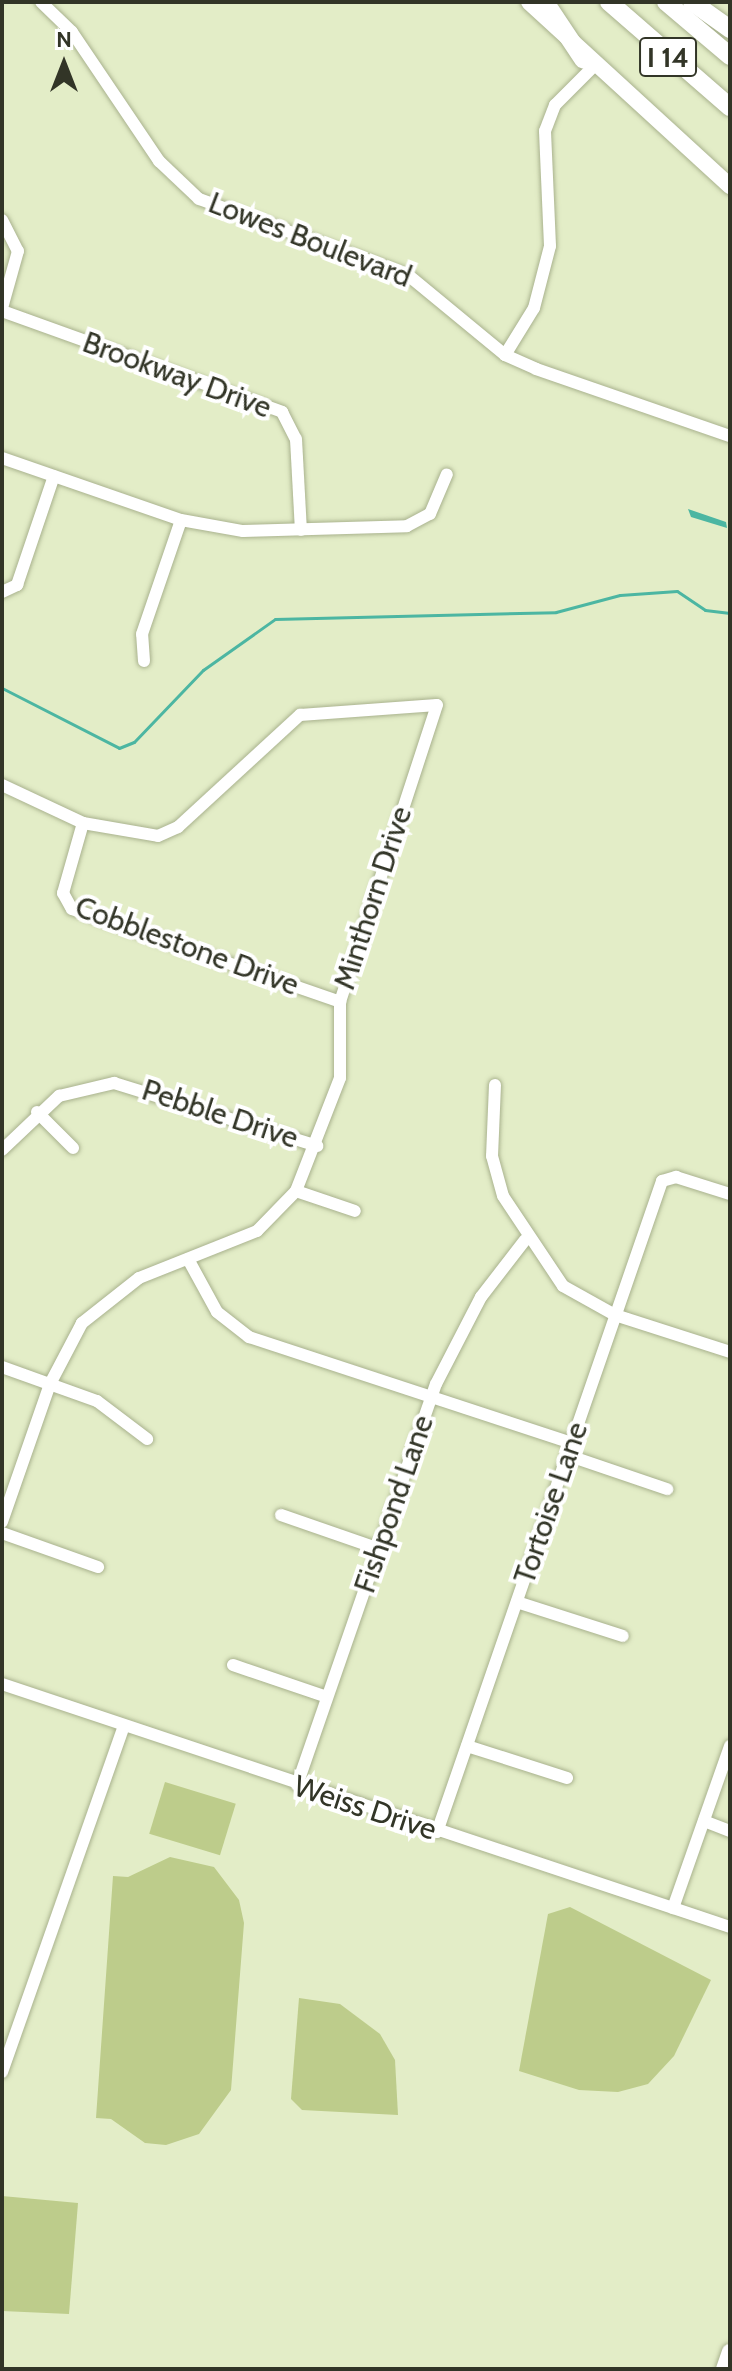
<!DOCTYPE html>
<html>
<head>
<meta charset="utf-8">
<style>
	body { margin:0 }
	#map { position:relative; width:732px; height:2371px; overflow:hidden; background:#e3edc7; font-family:Cabin,sans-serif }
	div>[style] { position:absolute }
	.green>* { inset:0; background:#bdcc8b; transform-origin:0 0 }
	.water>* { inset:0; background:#4cb6a2 }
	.stream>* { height:3px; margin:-1.5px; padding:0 1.5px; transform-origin:1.5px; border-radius:1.5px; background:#4cb6a2 }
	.roads { filter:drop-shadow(0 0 2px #a9b28e) drop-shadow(0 0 2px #a9b28e) }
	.minor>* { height:12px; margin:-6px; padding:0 6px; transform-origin:6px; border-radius:6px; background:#fff }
	.major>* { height:16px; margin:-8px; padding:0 8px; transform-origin:8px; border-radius:8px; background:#fff }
	.highway>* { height:18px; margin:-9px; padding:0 9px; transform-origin:9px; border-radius:9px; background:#fff }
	span { translate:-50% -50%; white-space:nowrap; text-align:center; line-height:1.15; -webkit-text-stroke:8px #fff; paint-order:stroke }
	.shield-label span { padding:2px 6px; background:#fff; border:2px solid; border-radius:6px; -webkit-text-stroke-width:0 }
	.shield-label { font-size:28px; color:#323527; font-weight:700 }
	.street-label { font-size:30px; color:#323527 }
	.frame { position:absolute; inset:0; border:4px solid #323527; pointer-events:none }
	.north { position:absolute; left:24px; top:24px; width:80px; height:80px; -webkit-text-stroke:6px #fff; paint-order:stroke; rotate:0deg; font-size:22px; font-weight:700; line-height:32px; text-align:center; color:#323527 }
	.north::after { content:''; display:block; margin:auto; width:28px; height:36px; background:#323527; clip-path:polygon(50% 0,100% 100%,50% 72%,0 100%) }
</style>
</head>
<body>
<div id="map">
	<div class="green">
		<i style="left:165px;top:1782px;width:74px;height:54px;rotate:17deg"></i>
		<i style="clip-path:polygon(170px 1857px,214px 1867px,239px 1900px,244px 1923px,231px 2090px,199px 2134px,166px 2145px,145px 2143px,111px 2119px,96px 2118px,113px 1876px,128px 1877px)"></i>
		<i style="clip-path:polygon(570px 1907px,711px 1980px,674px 2056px,648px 2084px,618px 2092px,579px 2090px,519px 2071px,548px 1914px)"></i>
		<i style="clip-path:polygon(299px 1998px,340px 2004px,380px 2034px,395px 2060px,398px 2115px,302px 2110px,291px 2099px)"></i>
		<i style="clip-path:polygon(2px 2196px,78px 2203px,69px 2314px,2px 2311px)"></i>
	</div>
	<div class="water">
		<i style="clip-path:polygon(688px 509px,726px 522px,727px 528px,691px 517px)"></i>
	</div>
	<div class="stream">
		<i style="left:2px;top:688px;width:131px;rotate:27.1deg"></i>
		<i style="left:119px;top:748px;width:16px;rotate:-22deg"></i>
		<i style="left:134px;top:742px;width:100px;rotate:-46.2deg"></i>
		<i style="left:203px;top:670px;width:88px;rotate:-35.3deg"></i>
		<i style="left:275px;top:619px;width:281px;rotate:-1.4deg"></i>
		<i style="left:556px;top:612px;width:66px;rotate:-14.9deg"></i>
		<i style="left:620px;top:595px;width:57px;rotate:-4deg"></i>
		<i style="left:677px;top:591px;width:34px;rotate:34deg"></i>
		<i style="left:705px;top:610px;width:25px;rotate:7deg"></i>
	</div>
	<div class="roads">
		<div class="minor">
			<i style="left:41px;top:2px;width:43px;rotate:44.1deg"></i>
			<i style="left:72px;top:32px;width:156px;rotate:56deg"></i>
			<i style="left:159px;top:161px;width:55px;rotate:43.5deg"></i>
			<i style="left:199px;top:199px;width:222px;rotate:20deg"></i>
			<i style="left:408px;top:275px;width:126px;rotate:39.5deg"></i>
			<i style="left:505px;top:355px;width:34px;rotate:24deg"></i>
			<i style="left:536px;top:369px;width:205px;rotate:19.1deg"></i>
			<i style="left:2px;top:220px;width:35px;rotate:63deg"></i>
			<i style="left:18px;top:251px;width:59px;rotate:105.7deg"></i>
			<i style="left:2px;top:311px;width:298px;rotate:19.8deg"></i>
			<i style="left:282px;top:412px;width:30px;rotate:63deg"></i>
			<i style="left:296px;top:439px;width:91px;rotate:86.9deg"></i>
			<i style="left:505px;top:355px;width:55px;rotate:-58.3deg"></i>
			<i style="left:534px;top:308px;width:64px;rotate:-75.5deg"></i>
			<i style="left:550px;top:246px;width:115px;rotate:-92.5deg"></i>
			<i style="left:545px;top:131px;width:28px;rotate:-69deg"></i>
			<i style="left:555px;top:105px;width:54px;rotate:-45deg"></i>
			<i style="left:2px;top:458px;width:189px;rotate:19.1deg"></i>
			<i style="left:181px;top:520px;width:63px;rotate:10.1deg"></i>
			<i style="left:243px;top:531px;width:164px;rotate:-1.7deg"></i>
			<i style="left:407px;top:526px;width:26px;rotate:-28deg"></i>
			<i style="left:430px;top:514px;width:43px;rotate:-67deg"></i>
			<i style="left:2px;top:592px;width:17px;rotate:-25deg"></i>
			<i style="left:17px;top:585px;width:115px;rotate:-71.3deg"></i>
			<i style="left:144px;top:661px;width:27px;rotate:-94deg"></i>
			<i style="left:142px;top:634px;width:120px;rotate:-71.1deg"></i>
			<i style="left:2px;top:785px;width:89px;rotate:25.1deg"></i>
			<i style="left:83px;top:823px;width:76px;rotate:9.8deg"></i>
			<i style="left:158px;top:836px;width:22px;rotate:-24deg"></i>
			<i style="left:178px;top:827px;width:166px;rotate:-42.6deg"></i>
			<i style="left:300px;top:715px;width:137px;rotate:-4.2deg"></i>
			<i style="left:437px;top:705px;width:312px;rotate:108.1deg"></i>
			<i style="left:340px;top:1002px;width:76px;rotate:90deg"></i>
			<i style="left:340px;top:1078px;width:121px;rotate:111.3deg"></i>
			<i style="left:296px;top:1191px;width:56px;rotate:134.3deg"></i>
			<i style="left:257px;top:1231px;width:127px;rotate:158.3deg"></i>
			<i style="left:139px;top:1278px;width:73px;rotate:141.7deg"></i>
			<i style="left:82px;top:1323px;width:69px;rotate:117.7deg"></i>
			<i style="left:50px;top:1384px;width:146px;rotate:109.2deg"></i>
			<i style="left:83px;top:823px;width:73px;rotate:105.9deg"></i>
			<i style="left:63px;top:893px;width:18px;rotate:61deg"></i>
			<i style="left:72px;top:909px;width:284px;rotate:19.1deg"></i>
			<i style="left:495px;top:1085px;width:71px;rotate:92.4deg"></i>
			<i style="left:492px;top:1156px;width:41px;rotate:74.6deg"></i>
			<i style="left:503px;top:1196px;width:108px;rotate:56.3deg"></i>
			<i style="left:563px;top:1286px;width:60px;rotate:29.1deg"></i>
			<i style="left:615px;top:1315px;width:121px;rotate:17.8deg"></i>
			<i style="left:37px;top:1112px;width:51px;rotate:45deg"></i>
			<i style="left:2px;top:1150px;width:79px;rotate:-43.5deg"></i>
			<i style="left:59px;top:1096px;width:57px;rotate:-13.3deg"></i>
			<i style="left:114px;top:1083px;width:213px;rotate:17.2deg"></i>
			<i style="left:296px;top:1191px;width:62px;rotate:18.7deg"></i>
			<i style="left:188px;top:1259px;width:60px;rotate:61.3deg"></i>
			<i style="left:217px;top:1312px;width:41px;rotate:38deg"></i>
			<i style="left:249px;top:1337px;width:340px;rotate:18.2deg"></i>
			<i style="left:2px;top:1367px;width:101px;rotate:19.7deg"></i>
			<i style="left:97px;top:1401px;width:63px;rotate:37.2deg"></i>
			<i style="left:567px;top:1455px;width:106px;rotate:18.8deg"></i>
			<i style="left:281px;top:1515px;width:104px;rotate:19.1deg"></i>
			<i style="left:2px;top:1533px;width:102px;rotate:19.5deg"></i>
			<i style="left:517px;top:1602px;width:111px;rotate:17.8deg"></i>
			<i style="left:233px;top:1665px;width:99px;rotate:18.8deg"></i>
			<i style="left:2px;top:1684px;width:767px;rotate:18.46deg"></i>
			<i style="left:467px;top:1746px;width:105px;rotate:17.7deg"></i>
			<i style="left:297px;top:1785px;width:424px;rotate:-70.9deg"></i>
			<i style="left:436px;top:1384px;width:98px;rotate:-62.7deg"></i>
			<i style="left:481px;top:1297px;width:72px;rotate:-52.3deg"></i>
			<i style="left:704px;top:1821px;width:28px;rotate:21deg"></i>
			<i style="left:437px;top:1832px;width:689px;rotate:-70.93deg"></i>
			<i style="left:662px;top:1181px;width:15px;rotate:-16deg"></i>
			<i style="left:676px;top:1177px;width:57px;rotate:17.5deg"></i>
			<i style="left:673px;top:1908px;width:172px;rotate:-70.6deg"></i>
			<i style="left:2px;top:2072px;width:367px;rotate:-70.6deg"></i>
		</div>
		<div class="major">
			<i style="left:529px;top:2px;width:273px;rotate:42.5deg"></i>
			<i style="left:724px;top:2369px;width:18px;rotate:-71deg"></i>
		</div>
		<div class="highway">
			<i style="left:545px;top:2px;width:69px;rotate:56.3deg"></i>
			<i style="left:609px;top:2px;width:160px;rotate:41deg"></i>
			<i style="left:666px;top:2px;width:84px;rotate:40.2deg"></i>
			<i style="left:692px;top:2px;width:47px;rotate:35.4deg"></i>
		</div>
	</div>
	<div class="shield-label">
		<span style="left:668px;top:57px">I 14</span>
	</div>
	<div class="street-label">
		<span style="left:310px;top:240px;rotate:21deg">Lowes Boulevard</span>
		<span style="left:177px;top:375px;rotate:20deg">Brookway Drive</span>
		<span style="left:373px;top:898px;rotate:-72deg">Minthorn Drive</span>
		<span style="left:187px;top:946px;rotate:20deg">Cobblestone Drive</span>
		<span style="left:220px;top:1114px;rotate:18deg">Pebble Drive</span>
		<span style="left:551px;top:1503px;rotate:-71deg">Tortoise Lane</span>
		<span style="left:394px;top:1504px;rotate:-71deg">Fishpond Lane</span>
		<span style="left:365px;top:1808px;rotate:18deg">Weiss Drive</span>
	</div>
	<div class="frame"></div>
	<div class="north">N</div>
</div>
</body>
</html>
